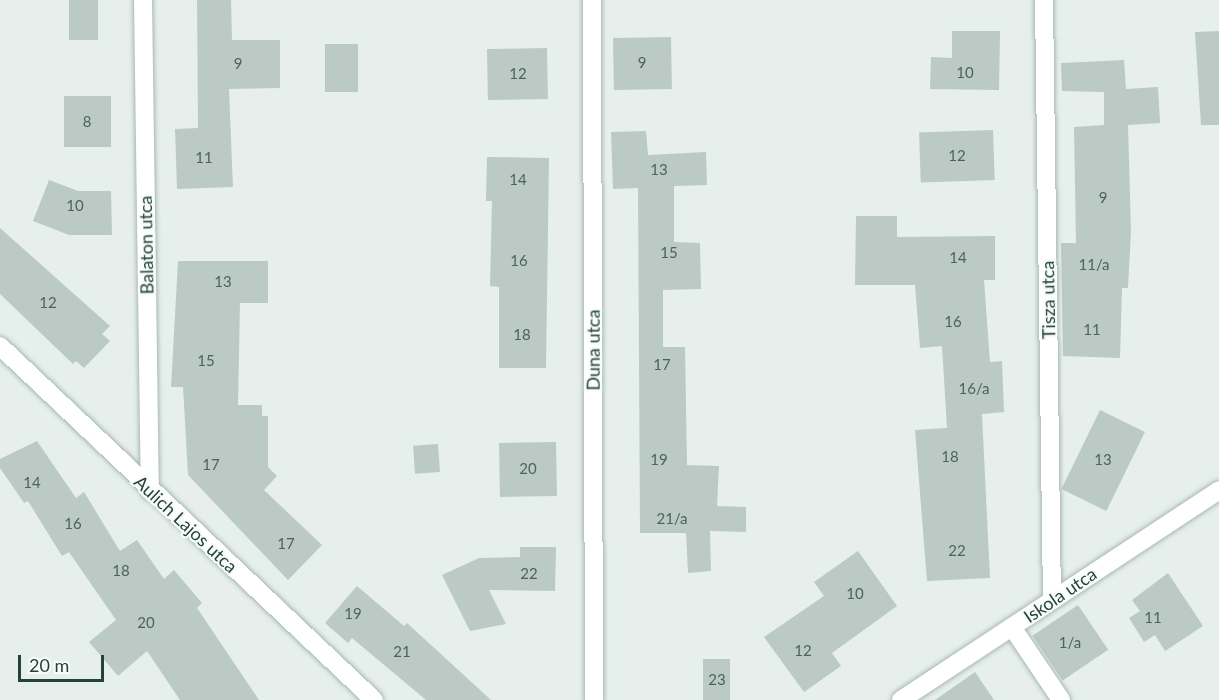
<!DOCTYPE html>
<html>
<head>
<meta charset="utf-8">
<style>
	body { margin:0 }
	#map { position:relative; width:1219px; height:700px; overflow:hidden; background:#e6efeb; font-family:Lato,sans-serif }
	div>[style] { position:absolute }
	.building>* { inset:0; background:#bbcac4; transform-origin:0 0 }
	.roads { filter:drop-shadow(0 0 2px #a8b8b2) drop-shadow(0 0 2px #a8b8b2) }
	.street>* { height:18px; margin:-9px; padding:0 9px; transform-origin:9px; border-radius:9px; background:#fff }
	span { translate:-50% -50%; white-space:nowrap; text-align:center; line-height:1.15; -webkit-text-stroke:4.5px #f7fbf9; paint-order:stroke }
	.number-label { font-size:15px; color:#4a645c }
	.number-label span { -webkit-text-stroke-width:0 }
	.street-label { font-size:18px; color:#24423a }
	.scale { position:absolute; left:18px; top:655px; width:86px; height:27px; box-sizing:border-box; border:3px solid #24423a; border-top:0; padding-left:8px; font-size:18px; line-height:21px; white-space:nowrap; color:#24423a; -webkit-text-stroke:4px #f7fbf9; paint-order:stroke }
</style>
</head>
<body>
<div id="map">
	<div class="building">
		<i style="left:69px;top:0;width:29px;height:40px"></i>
		<i style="clip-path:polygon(197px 0,231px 0,232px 40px,280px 40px,280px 88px,229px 89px,233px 187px,177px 189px,175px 129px,198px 128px)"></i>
		<i style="clip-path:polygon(952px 31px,1000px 31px,999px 90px,930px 89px,931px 57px,952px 58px)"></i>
		<i style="clip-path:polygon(1219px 31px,1219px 125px,1201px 125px,1195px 32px)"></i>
		<i style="left:671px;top:37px;width:52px;height:58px;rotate:89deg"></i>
		<i style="left:325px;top:44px;width:33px;height:48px"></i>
		<i style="left:547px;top:48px;width:51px;height:60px;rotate:89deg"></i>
		<i style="clip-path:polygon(1124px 60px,1126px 89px,1158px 87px,1160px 123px,1128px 125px,1131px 231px,1128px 288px,1122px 288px,1120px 358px,1063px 356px,1061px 243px,1076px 243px,1074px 127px,1104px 125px,1104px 92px,1062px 91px,1061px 63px)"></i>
		<i style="left:64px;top:96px;width:47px;height:51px"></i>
		<i style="left:993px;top:130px;width:50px;height:74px;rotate:88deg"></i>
		<i style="clip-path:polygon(646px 131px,648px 155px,706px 152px,707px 185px,674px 186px,674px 242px,700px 243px,701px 289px,663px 290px,663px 347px,685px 347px,687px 465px,719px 466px,717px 506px,746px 507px,746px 532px,710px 531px,711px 571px,688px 573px,686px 533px,640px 533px,638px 188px,613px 189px,611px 132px)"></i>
		<i style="clip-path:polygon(487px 157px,549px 158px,546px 368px,499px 368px,499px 287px,490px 286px,492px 201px,486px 201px)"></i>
		<i style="clip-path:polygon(49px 180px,78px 191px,111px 191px,112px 235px,69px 235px,33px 221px)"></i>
		<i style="clip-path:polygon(856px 216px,897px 216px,897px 237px,995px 236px,995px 280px,984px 280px,990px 362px,1002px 361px,1004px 412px,982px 414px,990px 578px,927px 581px,915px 430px,947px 428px,942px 346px,920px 348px,915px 285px,855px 285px)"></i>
		<i style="clip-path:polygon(0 228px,110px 326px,102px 334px,110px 341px,84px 368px,76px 361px,73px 364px,0 294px)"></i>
		<i style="clip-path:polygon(178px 261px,268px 261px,268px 303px,240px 303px,238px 405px,262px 405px,262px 416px,268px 416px,268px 467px,277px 476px,264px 490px,322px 545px,288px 580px,188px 475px,183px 387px,171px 387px)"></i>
		<i style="left:1100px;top:410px;width:50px;height:88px;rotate:26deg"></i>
		<i style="clip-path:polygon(37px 441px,76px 498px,84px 492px,120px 551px,137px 540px,164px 579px,174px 570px,202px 603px,197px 608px,259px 700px,180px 700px,147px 651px,118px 676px,89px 642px,116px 620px,69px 552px,62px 556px,28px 501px,24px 503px,0 468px,0 459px)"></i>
		<i style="left:556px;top:442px;width:54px;height:57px;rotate:89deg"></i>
		<i style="left:438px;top:444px;width:28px;height:25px;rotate:86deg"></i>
		<i style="clip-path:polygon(520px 547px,556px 547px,555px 591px,489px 590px,506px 624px,470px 631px,442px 575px,479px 558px,520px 557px)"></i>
		<i style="clip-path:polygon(858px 551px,897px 606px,832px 653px,841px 666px,804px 692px,764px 637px,824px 596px,814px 582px)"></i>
		<i style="clip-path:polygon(1168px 573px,1203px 626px,1165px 651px,1155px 635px,1144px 642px,1129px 618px,1140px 611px,1132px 600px)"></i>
		<i style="clip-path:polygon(357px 586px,404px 626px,407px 623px,491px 700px,426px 700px,352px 638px,348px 643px,325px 623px)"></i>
		<i style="left:1078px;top:605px;width:54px;height:55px;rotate:56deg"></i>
		<i style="left:703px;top:659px;width:27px;height:41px"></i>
		<i style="clip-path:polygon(975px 672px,994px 700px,935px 700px)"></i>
	</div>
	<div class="roads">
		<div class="street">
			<i style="left:143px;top:0;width:491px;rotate:89.2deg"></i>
			<i style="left:592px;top:0;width:700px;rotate:89.84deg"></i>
			<i style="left:1044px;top:0;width:600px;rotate:89.24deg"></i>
			<i style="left:0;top:346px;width:515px;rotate:43.43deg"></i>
			<i style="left:1012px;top:627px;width:88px;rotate:56.1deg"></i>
			<i style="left:901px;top:700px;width:381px;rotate:-33.4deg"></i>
		</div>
	</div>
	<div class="number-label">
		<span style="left:642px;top:63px">9</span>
		<span style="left:238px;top:64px">9</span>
		<span style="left:965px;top:73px">10</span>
		<span style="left:518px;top:74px">12</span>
		<span style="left:87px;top:122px">8</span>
		<span style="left:957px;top:156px">12</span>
		<span style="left:204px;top:158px">11</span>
		<span style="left:659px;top:170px">13</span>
		<span style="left:518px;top:180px">14</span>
		<span style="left:1103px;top:198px">9</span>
		<span style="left:75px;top:206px">10</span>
		<span style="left:669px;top:253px">15</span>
		<span style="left:958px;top:258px">14</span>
		<span style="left:519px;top:261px">16</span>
		<span style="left:1094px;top:265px">11/a</span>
		<span style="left:223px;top:282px">13</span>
		<span style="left:48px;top:303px">12</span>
		<span style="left:953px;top:322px">16</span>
		<span style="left:1092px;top:330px">11</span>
		<span style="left:522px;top:335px">18</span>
		<span style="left:206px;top:361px">15</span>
		<span style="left:662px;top:365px">17</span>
		<span style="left:974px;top:389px">16/a</span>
		<span style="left:950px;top:457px">18</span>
		<span style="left:659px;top:460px">19</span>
		<span style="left:1103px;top:460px">13</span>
		<span style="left:211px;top:465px">17</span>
		<span style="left:528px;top:469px">20</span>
		<span style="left:32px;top:483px">14</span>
		<span style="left:672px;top:519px">21/a</span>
		<span style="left:73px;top:524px">16</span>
		<span style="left:286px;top:544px">17</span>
		<span style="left:957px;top:551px">22</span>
		<span style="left:121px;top:571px">18</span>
		<span style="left:529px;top:574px">22</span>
		<span style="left:855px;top:594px">10</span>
		<span style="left:353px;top:614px">19</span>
		<span style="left:1153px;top:618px">11</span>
		<span style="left:146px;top:623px">20</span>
		<span style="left:1070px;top:643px">1/a</span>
		<span style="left:803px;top:651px">12</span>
		<span style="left:402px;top:652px">21</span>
		<span style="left:717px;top:680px">23</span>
	</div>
	<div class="street-label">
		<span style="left:146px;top:245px;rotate:-91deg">Balaton utca</span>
		<span style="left:1048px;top:300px;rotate:-91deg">Tisza utca</span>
		<span style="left:593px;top:350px;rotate:-90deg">Duna utca</span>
		<span style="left:186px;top:524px;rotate:43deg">Aulich Lajos utca</span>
		<span style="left:1060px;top:595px;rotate:-34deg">Iskola utca</span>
	</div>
	<div class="scale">20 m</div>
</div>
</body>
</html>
